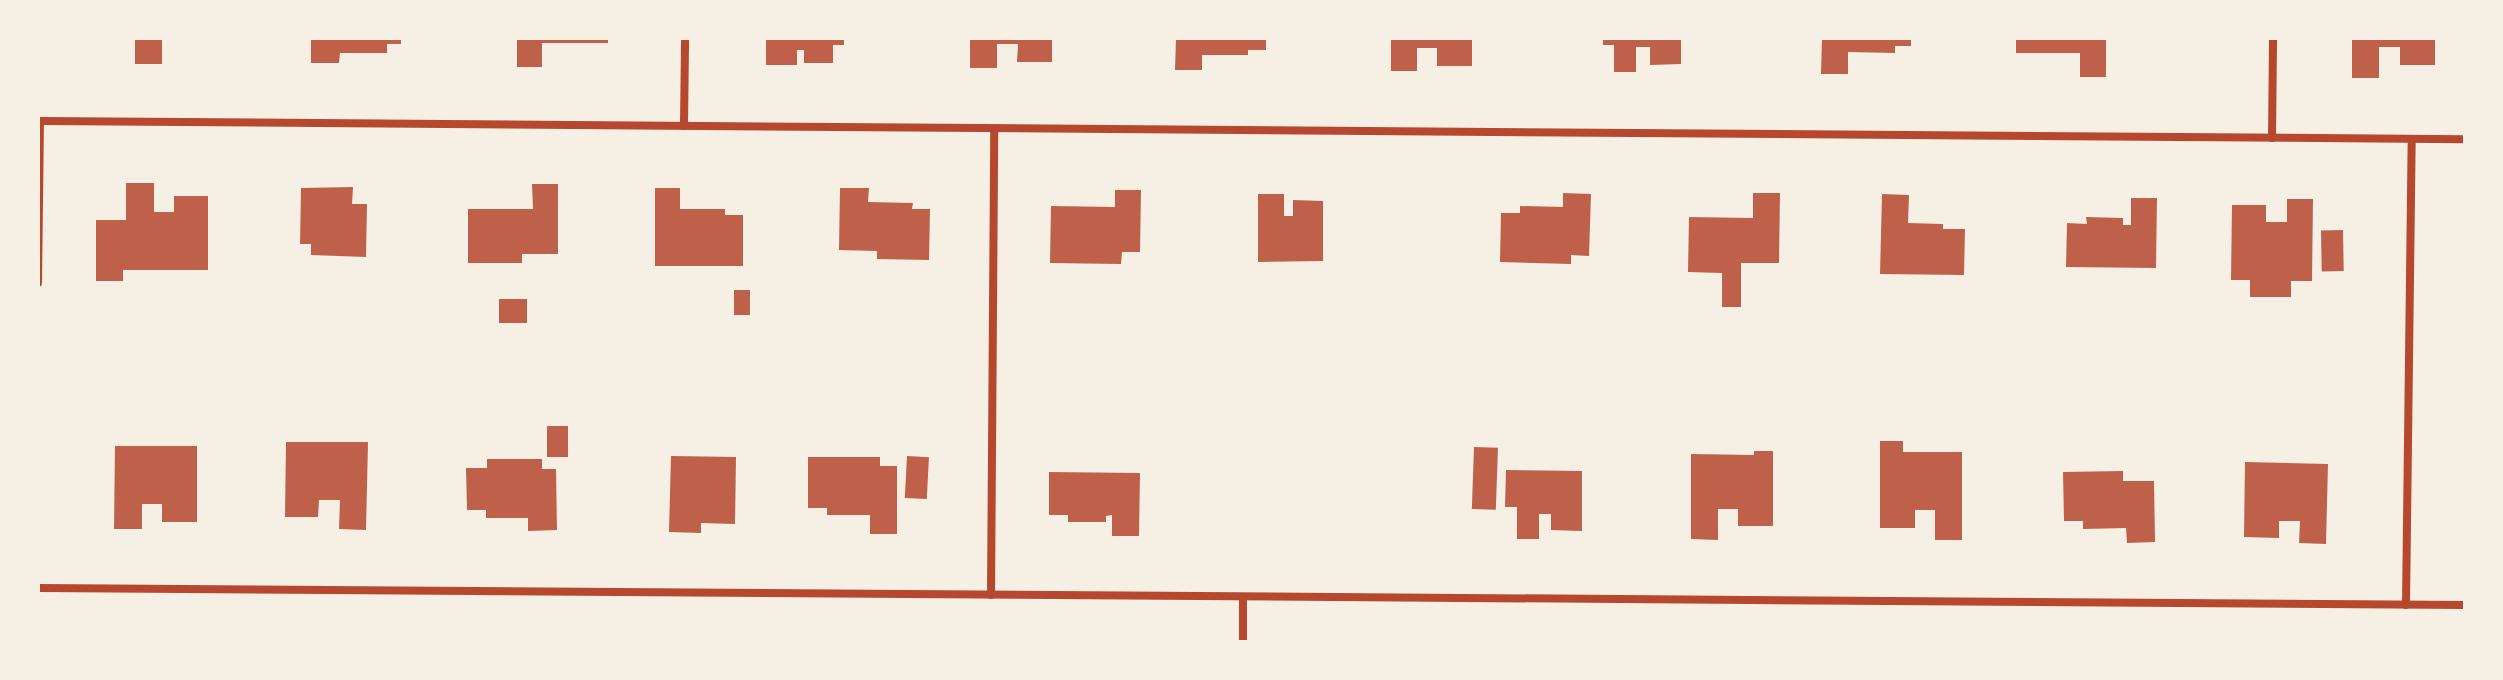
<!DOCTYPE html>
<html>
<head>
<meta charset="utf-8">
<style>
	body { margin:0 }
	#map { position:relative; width:2503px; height:680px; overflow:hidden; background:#f6efe4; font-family:Figtree,sans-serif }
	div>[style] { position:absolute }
	.building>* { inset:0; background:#bf614a; transform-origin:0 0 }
	.minor>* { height:8px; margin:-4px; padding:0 4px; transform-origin:4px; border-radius:4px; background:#b5482f }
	span { translate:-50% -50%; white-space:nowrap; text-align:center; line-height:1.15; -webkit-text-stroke:8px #f6efe4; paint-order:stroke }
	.frame { position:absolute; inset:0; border:40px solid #f6efe4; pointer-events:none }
</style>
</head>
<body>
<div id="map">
	<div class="building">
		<i style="left:135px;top:38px;width:27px;height:26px"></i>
		<i style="clip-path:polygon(311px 38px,401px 38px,401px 44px,387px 44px,387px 53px,340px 53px,339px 63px,311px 63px)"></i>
		<i style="clip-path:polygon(517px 38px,608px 38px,608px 43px,542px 43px,542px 67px,517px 67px)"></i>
		<i style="clip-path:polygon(766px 38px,844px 38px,844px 45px,833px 45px,833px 63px,804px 63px,804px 50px,797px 50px,797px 65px,766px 65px)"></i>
		<i style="clip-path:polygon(970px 38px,1052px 38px,1052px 62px,1017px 62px,1018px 44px,997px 44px,997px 68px,970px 68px)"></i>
		<i style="clip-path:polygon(1176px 38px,1266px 38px,1266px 50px,1248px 50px,1248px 55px,1202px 55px,1202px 70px,1175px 70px)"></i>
		<i style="clip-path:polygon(1391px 38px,1472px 38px,1472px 66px,1437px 66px,1437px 48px,1417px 48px,1417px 71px,1391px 71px)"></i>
		<i style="clip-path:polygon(1603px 38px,1681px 38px,1681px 64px,1650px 65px,1650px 47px,1636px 47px,1636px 72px,1614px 72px,1614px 45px,1603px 45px)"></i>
		<i style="clip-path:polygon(1822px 38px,1911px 38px,1911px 46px,1895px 46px,1895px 53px,1848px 52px,1848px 74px,1821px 74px)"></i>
		<i style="clip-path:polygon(2016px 38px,2106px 38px,2106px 77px,2080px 77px,2080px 53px,2016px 53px)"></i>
		<i style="clip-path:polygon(2352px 38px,2435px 38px,2435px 65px,2400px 65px,2400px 47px,2379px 47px,2379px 78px,2352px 78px)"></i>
		<i style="clip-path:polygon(126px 183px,154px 183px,154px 212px,174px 212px,174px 196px,208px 196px,208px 270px,123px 270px,123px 281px,96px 281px,96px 220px,126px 220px)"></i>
		<i style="clip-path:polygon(532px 184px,558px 184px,558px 254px,522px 254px,522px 263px,468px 263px,468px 209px,533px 209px)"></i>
		<i style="clip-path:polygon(353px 187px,352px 204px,367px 204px,366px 257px,311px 255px,311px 244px,300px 244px,301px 188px)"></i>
		<i style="clip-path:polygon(655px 188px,680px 188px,680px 209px,725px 209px,725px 215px,743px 215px,743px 266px,655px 266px)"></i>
		<i style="clip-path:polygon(840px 188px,869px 188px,868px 202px,913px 203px,912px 209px,930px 209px,929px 260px,877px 259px,877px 251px,839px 250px)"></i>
		<i style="clip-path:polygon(1115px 190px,1141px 190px,1140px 252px,1122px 252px,1121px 264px,1050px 263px,1051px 206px,1115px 207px)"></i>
		<i style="clip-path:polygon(1563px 193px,1591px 194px,1589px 256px,1571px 255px,1571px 264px,1500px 262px,1501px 213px,1520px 213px,1520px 206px,1563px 207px)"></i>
		<i style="clip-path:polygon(1753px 193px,1780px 193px,1779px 263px,1741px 263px,1741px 307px,1722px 307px,1722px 273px,1688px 272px,1689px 217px,1753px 218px)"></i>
		<i style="clip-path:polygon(1258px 194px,1284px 194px,1284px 216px,1293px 216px,1293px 200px,1323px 201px,1323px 261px,1258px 262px)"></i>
		<i style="clip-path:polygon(1882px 194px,1909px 195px,1908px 223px,1943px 224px,1943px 229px,1965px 229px,1964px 275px,1880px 274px)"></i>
		<i style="clip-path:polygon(2131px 198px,2157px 198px,2156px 268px,2066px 267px,2067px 223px,2087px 224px,2086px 217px,2123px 218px,2123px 225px,2131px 225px)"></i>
		<i style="clip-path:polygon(2287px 199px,2313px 199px,2312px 281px,2291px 281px,2291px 297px,2250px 297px,2250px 280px,2231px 280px,2232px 205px,2266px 205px,2266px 222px,2287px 222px)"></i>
		<i style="left:2343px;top:230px;width:41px;height:22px;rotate:89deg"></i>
		<i style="left:734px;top:290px;width:16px;height:25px"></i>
		<i style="left:499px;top:299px;width:28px;height:24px"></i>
		<i style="left:547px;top:426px;width:21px;height:31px"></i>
		<i style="clip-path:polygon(1880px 441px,1903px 441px,1903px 452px,1962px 452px,1962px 540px,1935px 540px,1935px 510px,1915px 510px,1915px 528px,1880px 528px)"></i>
		<i style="clip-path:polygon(286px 442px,368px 442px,366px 530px,339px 529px,340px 500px,319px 500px,318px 517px,285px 517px)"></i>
		<i style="clip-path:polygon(115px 446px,197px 446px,197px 522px,162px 522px,162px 504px,142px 504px,142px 529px,114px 529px)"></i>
		<i style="left:1474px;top:447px;width:24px;height:62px;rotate:2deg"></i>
		<i style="clip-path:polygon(1754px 451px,1773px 451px,1773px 526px,1738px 526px,1738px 509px,1718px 509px,1718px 540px,1691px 539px,1691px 454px,1754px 455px)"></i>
		<i style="clip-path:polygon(671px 456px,736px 457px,735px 524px,701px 523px,701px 533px,669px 532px)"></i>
		<i style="left:907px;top:456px;width:22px;height:42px;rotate:3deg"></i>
		<i style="clip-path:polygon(808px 457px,880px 457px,880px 466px,897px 466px,897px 534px,870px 534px,870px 515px,827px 515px,827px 508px,808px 508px)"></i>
		<i style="clip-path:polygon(487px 459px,542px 459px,542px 469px,556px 469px,557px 530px,528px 531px,528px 518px,486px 518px,486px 510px,467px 510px,466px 468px,487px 468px)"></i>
		<i style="clip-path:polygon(2245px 462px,2328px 464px,2326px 544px,2299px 543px,2300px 521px,2279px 521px,2279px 538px,2244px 537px)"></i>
		<i style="clip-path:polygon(1506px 470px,1582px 471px,1582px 531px,1551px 530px,1551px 514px,1539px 514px,1539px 539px,1517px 539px,1517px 507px,1505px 507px)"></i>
		<i style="clip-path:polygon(2123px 471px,2123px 481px,2154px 481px,2155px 542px,2127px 543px,2126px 528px,2083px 529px,2083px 521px,2064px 521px,2063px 472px)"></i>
		<i style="clip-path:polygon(1049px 472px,1140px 473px,1139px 536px,1112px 536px,1112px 515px,1106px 516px,1106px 522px,1068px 522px,1068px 515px,1049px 515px)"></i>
	</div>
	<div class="minor">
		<i style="left:684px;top:126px;width:88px;rotate:-89.3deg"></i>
		<i style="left:2272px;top:138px;width:100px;rotate:-89.4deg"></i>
		<i style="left:38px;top:283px;width:162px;rotate:-89.3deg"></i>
		<i style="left:40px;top:121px;width:2425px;rotate:0.43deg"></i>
		<i style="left:38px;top:588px;width:2427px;rotate:0.4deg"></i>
		<i style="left:991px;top:595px;width:466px;rotate:-89.6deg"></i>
		<i style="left:2406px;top:605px;width:466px;rotate:-89.3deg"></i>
		<i style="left:1243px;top:642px;width:45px;rotate:-90deg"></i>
	</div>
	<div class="frame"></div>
</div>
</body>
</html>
